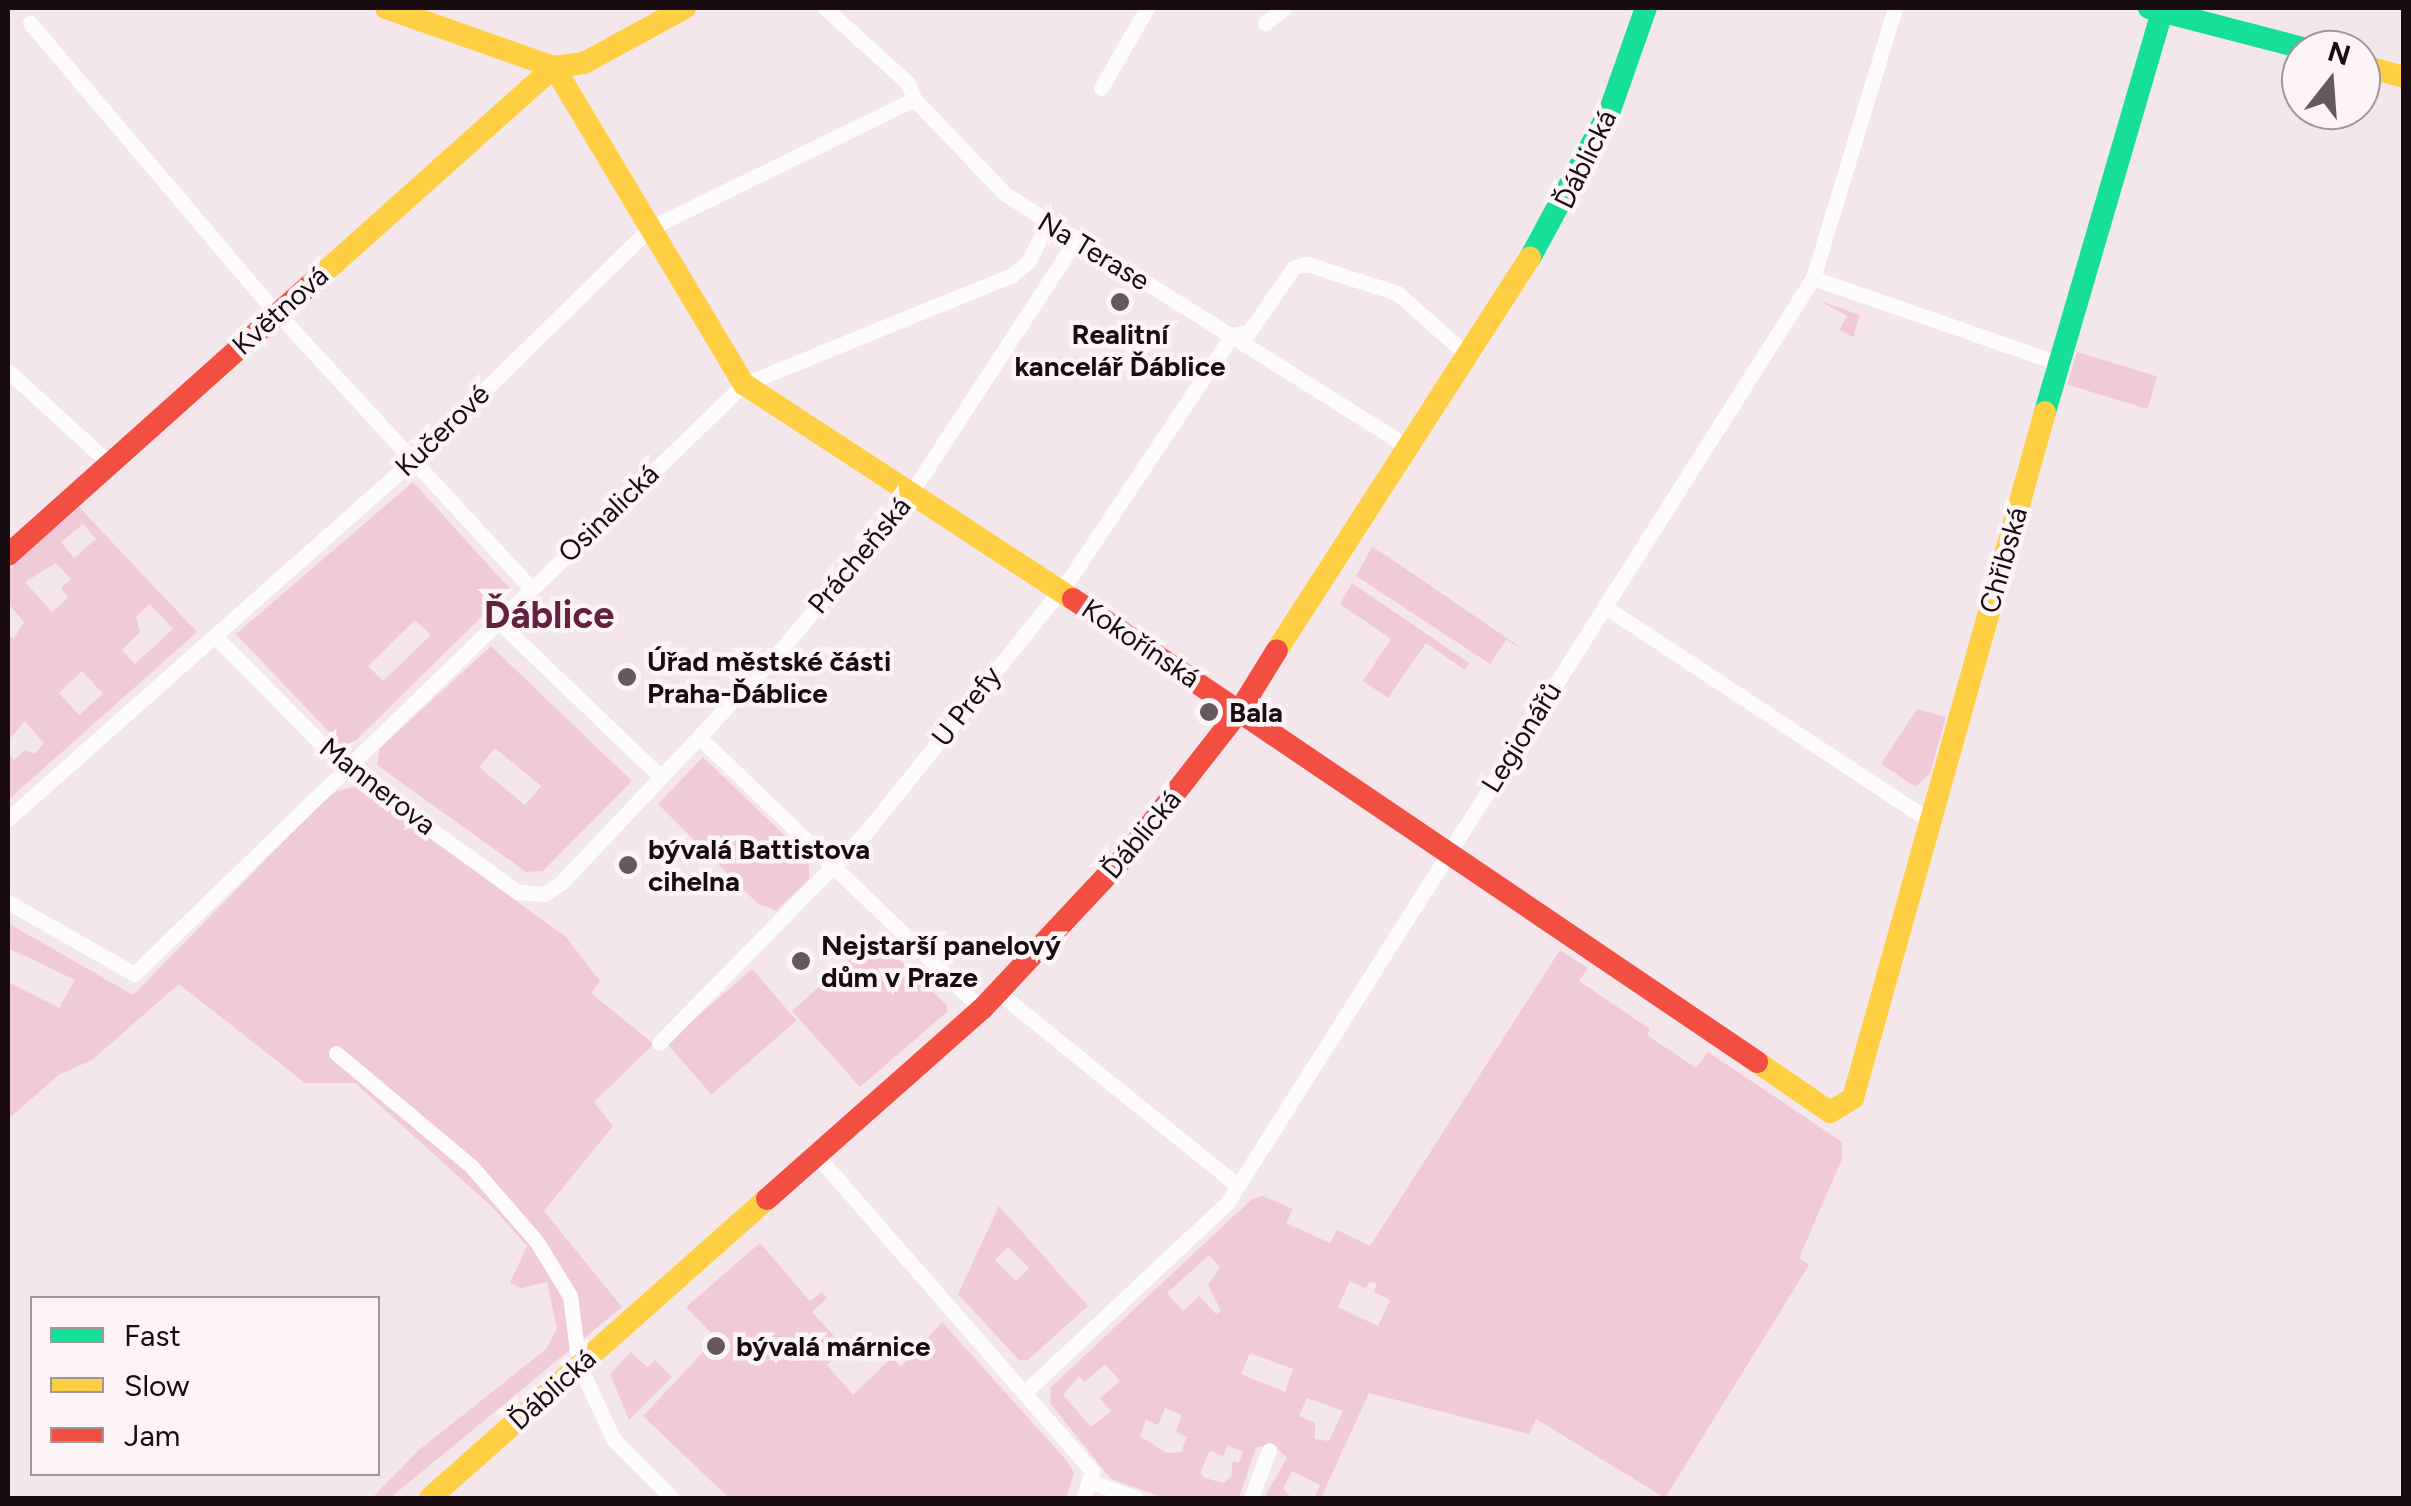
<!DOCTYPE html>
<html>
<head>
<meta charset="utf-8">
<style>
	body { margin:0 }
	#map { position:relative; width:2411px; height:1506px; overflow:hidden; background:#f4e7eb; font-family:Figtree,sans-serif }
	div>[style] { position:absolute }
	.green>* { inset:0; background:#f1cad8; transform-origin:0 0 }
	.street>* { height:15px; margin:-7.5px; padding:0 7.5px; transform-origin:7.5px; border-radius:7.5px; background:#fdfbfc }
	.fast>* { height:22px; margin:-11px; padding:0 11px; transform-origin:11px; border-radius:11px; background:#16e098 }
	.slow>* { height:22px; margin:-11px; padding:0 11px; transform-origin:11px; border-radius:11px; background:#ffcf43 }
	.jam>* { height:22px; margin:-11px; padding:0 11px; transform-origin:11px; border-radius:11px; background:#f24e42 }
	.dots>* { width:28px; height:28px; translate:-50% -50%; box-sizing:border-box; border:5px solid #fcf4f6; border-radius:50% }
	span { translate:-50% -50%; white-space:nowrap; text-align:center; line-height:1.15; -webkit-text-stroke:9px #fcf4f6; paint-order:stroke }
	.street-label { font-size:28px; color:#190c11 }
	.poi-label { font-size:28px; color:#190c11; font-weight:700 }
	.left { translate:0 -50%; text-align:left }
	.district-label { font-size:38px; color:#63213f; font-weight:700 }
	.frame { position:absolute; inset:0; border:10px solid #190c11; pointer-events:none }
	.legend { position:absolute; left:30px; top:1296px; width:350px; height:180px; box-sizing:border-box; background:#fcf4f6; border:2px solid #a1979a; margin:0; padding:12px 18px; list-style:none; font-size:30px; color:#190c11 }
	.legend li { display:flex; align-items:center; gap:20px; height:50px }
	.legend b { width:50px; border:2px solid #a1979a }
	.north { position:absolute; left:2281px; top:30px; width:100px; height:100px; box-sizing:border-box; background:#fcf4f6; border:2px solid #a1979a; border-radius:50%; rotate:17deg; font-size:28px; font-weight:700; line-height:40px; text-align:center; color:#190c11 }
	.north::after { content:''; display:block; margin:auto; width:35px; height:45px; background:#66595d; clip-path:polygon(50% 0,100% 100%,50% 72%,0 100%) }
</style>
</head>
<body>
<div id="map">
	<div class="green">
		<i style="clip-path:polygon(1820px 301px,1860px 315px,1853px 337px,1839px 330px,1847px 316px)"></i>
		<i style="left:2077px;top:352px;width:84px;height:34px;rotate:17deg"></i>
		<i style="clip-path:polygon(evenodd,413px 482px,510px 589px,346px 750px,236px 634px,413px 482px,415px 620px,431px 635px,383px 681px,368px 666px,415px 620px)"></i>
		<i style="clip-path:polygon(evenodd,79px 507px,197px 632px,8px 800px,8px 753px,14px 760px,25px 750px,35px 754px,44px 743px,25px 721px,8px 741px,8px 635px,14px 638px,24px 622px,8px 603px,8px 570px,79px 507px,83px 524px,96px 539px,74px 558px,61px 542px,83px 524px,79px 507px,56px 563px,71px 579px,61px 588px,68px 598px,52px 612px,25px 582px,56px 563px,79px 507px,150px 604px,173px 629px,135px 664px,122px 650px,140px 632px,136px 617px,150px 604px,79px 507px,82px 671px,103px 694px,79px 715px,59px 693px,82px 671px)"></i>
		<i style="clip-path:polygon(1372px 547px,1384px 554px,1523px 649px,1506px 640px,1490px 664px,1356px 576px)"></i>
		<i style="clip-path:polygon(1352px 583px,1469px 663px,1465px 670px,1426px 643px,1388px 698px,1363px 681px,1391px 639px,1340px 604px)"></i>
		<i style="clip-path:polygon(evenodd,491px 646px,632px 781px,543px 871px,526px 872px,377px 765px,380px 748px,491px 646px,495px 748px,541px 786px,525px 805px,479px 767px,495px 748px)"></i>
		<i style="clip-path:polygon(1917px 709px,1946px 717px,1930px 773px,1916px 787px,1881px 764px)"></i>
		<i style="clip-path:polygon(703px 757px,809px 859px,809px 879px,776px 911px,757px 903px,658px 804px)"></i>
		<i style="clip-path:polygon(357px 786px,566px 937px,600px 981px,591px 993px,654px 1044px,594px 1102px,613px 1126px,544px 1211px,622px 1307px,390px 1498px,372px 1498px,419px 1450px,546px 1349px,557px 1329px,547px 1282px,521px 1288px,510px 1283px,527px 1246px,492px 1207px,355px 1083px,305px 1083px,179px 984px,92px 1060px,60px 1074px,8px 1119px,8px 982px,59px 1008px,75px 980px,8px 948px,8px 923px,133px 995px,331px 793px)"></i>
		<i style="clip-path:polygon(875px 937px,947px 1005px,947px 1012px,860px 1087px,792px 1011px)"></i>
		<i style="clip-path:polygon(evenodd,1560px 950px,1588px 968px,1579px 981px,1650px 1029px,1647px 1035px,1696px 1068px,1708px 1052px,1842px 1142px,1842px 1159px,1799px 1258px,1809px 1265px,1665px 1498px,1536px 1419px,1529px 1434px,1369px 1393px,1321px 1498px,1314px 1498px,1320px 1485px,1292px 1471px,1283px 1489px,1292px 1498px,1264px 1498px,1287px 1458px,1274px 1445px,1256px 1447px,1239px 1498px,1165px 1498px,1111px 1479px,1050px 1403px,1051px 1387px,1252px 1199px,1263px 1196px,1293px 1209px,1286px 1223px,1330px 1243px,1337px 1230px,1370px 1246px,1560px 950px,1209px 1255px,1220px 1267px,1208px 1285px,1221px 1311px,1216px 1314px,1199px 1296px,1183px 1311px,1167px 1293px,1209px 1255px,1560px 950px,1350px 1281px,1366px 1288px,1370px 1281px,1377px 1284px,1374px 1292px,1390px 1300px,1378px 1326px,1338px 1307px,1350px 1281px,1560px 950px,1250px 1353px,1293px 1369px,1285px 1392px,1241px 1374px,1250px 1353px,1560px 950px,1105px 1364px,1120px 1381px,1100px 1398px,1111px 1411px,1091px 1427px,1063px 1395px,1079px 1376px,1085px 1382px,1105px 1364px,1560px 950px,1307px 1398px,1343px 1411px,1329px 1441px,1315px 1439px,1315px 1423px,1299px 1416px,1307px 1398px,1560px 950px,1165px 1408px,1182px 1415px,1176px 1432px,1187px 1437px,1181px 1452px,1166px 1453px,1140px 1436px,1146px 1420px,1158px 1425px,1165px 1408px,1560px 950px,1228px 1445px,1243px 1452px,1239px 1463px,1233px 1461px,1231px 1477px,1223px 1483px,1205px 1478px,1200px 1473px,1210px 1451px,1223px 1456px,1228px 1445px)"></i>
		<i style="left:752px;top:969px;width:68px;height:113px;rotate:49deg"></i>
		<i style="clip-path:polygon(evenodd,999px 1206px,1088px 1306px,1028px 1360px,1019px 1360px,958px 1294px,999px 1206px,1008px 1247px,1029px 1268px,1016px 1281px,995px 1260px,1008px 1247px)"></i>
		<i style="clip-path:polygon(760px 1243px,810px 1301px,822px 1292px,827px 1298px,812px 1312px,845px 1348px,827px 1365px,853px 1395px,892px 1357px,901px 1367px,942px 1322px,1066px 1460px,1074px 1473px,1066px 1498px,729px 1498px,643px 1416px,716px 1338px,686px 1307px)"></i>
		<i style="clip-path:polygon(631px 1352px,647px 1367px,655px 1360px,672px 1377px,629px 1420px,610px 1374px)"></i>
	</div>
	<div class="street">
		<i style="left:825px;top:8px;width:112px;rotate:42.1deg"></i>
		<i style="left:908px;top:83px;width:17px;rotate:69deg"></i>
		<i style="left:914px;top:99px;width:132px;rotate:46.2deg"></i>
		<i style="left:1005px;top:194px;width:474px;rotate:32.1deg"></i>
		<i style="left:30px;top:23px;width:365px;rotate:49.7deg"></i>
		<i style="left:266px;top:301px;width:391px;rotate:47.3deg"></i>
		<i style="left:1265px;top:23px;width:24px;rotate:-38deg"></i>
		<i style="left:1101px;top:88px;width:92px;rotate:-60.1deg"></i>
		<i style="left:1813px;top:278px;width:260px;rotate:19.1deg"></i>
		<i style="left:1232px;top:335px;width:17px;rotate:-10deg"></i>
		<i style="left:1249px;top:332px;width:79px;rotate:-55.3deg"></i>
		<i style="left:1294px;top:267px;width:13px;rotate:-13deg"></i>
		<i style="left:1307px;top:264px;width:95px;rotate:17.9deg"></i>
		<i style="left:1397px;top:293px;width:89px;rotate:41.4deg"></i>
		<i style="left:8px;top:371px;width:137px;rotate:42.3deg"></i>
		<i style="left:1604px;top:606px;width:391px;rotate:33.4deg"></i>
		<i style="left:497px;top:620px;width:227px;rotate:43.8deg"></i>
		<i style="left:215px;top:636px;width:182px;rotate:45.4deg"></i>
		<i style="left:343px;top:766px;width:216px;rotate:35.8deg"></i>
		<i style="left:518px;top:892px;width:26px;rotate:4deg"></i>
		<i style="left:544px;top:894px;width:20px;rotate:-33deg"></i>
		<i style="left:561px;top:883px;width:327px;rotate:-46.7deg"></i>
		<i style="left:785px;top:645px;width:197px;rotate:-50.3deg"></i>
		<i style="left:911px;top:493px;width:302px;rotate:-56.9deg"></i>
		<i style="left:699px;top:737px;width:393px;rotate:43.9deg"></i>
		<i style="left:8px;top:819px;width:543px;rotate:-41.56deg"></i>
		<i style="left:414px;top:459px;width:330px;rotate:-44.4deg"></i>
		<i style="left:650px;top:228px;width:294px;rotate:-26deg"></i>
		<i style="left:8px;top:902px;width:145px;rotate:29.7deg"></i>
		<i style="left:134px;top:974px;width:849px;rotate:-44.05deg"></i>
		<i style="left:744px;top:384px;width:289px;rotate:-22.1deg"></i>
		<i style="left:1012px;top:275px;width:21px;rotate:-39deg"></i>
		<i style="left:1028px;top:262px;width:44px;rotate:-62.9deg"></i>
		<i style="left:999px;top:993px;width:307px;rotate:38.9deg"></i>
		<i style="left:659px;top:1043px;width:296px;rotate:-45.5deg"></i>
		<i style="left:866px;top:832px;width:322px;rotate:-51.2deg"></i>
		<i style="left:1068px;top:581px;width:296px;rotate:-56.3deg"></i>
		<i style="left:336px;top:1053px;width:176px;rotate:39.9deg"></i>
		<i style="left:471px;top:1166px;width:101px;rotate:49deg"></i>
		<i style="left:537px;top:1242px;width:63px;rotate:58.6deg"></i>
		<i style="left:570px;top:1296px;width:70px;rotate:82.6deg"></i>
		<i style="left:579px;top:1365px;width:83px;rotate:65deg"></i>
		<i style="left:614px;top:1440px;width:82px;rotate:45deg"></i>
		<i style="left:819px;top:1158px;width:415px;rotate:48.9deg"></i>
		<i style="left:1092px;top:1471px;width:28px;rotate:108deg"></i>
		<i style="left:1025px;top:1392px;width:277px;rotate:-43.1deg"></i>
		<i style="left:1227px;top:1203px;width:1095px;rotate:-57.65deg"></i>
		<i style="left:1813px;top:278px;width:282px;rotate:-73.1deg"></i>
		<i style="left:1089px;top:1481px;width:50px;rotate:19.9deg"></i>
		<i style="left:1251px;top:1498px;width:51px;rotate:-69.4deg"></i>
	</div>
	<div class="fast">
		<i style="left:2149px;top:8px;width:166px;rotate:14.6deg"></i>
		<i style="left:1530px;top:258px;width:168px;rotate:-61.6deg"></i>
		<i style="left:1610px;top:110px;width:108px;rotate:-70.6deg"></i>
		<i style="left:2045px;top:412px;width:421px;rotate:-73.7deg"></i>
	</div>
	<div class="slow">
		<i style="left:386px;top:8px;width:178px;rotate:19.4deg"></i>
		<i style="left:554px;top:67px;width:30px;rotate:-8deg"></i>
		<i style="left:584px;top:63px;width:115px;rotate:-28.6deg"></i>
		<i style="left:2361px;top:65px;width:45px;rotate:15.6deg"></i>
		<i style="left:554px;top:67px;width:370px;rotate:59.1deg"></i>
		<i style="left:744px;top:384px;width:393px;rotate:33.2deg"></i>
		<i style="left:309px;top:286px;width:329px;rotate:-41.8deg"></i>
		<i style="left:1277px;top:650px;width:467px;rotate:-57.2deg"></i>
		<i style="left:1757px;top:1062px;width:88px;rotate:34.4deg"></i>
		<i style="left:1830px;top:1112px;width:27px;rotate:-31deg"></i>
		<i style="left:1853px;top:1098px;width:712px;rotate:-74.36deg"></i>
		<i style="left:430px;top:1498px;width:451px;rotate:-41.6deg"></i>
	</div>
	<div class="jam">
		<i style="left:8px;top:555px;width:404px;rotate:-41.8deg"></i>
		<i style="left:1073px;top:599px;width:826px;rotate:34.09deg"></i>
		<i style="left:767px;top:1199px;width:287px;rotate:-41.5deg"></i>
		<i style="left:982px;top:1009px;width:215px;rotate:-46.9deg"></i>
		<i style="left:1129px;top:852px;width:180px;rotate:-52deg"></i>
		<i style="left:1240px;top:710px;width:70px;rotate:-58.3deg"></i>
	</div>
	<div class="dots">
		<i style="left:1120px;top:302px;background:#66595d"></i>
		<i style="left:627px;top:677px;background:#66595d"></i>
		<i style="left:1209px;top:712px;background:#66595d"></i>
		<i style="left:628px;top:865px;background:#66595d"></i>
		<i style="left:801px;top:961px;background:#66595d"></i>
		<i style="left:716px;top:1346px;background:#66595d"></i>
	</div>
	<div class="street-label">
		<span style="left:1585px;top:159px;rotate:-64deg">Ďáblická</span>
		<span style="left:1094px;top:251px;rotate:31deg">Na Terase</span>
		<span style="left:280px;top:310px;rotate:-42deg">Květnová</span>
		<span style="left:442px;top:430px;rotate:-44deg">Kučerové</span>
		<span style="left:608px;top:513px;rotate:-44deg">Osinalická</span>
		<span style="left:859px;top:555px;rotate:-50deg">Prácheňská</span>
		<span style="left:2003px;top:560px;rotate:-74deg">Chřibská</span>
		<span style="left:1141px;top:643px;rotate:34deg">Kokořínská</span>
		<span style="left:966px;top:706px;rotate:-52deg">U Prefy</span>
		<span style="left:1521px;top:737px;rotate:-58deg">Legionářů</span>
		<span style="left:378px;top:786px;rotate:38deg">Mannerova</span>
		<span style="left:1141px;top:834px;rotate:-50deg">Ďáblická</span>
		<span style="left:552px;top:1389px;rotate:-42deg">Ďáblická</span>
	</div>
	<div class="poi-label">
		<span style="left:1120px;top:350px">Realitní<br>kancelář Ďáblice</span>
		<span class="left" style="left:647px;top:677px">Úřad městské části<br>Praha-Ďáblice</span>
		<span class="left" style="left:1229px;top:712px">Bala</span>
		<span class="left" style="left:648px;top:865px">bývalá Battistova<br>cihelna</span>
		<span class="left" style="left:821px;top:961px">Nejstarší panelový<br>dům v Praze</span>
		<span class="left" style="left:736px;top:1346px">bývalá márnice</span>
	</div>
	<div class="district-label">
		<span style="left:549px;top:616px">Ďáblice</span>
	</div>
	<div class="frame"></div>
	<ul class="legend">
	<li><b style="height:12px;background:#16e098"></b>Fast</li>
	<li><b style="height:12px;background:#ffcf43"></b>Slow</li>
	<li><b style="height:12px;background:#f24e42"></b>Jam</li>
	</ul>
	<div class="north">N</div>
</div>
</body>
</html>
